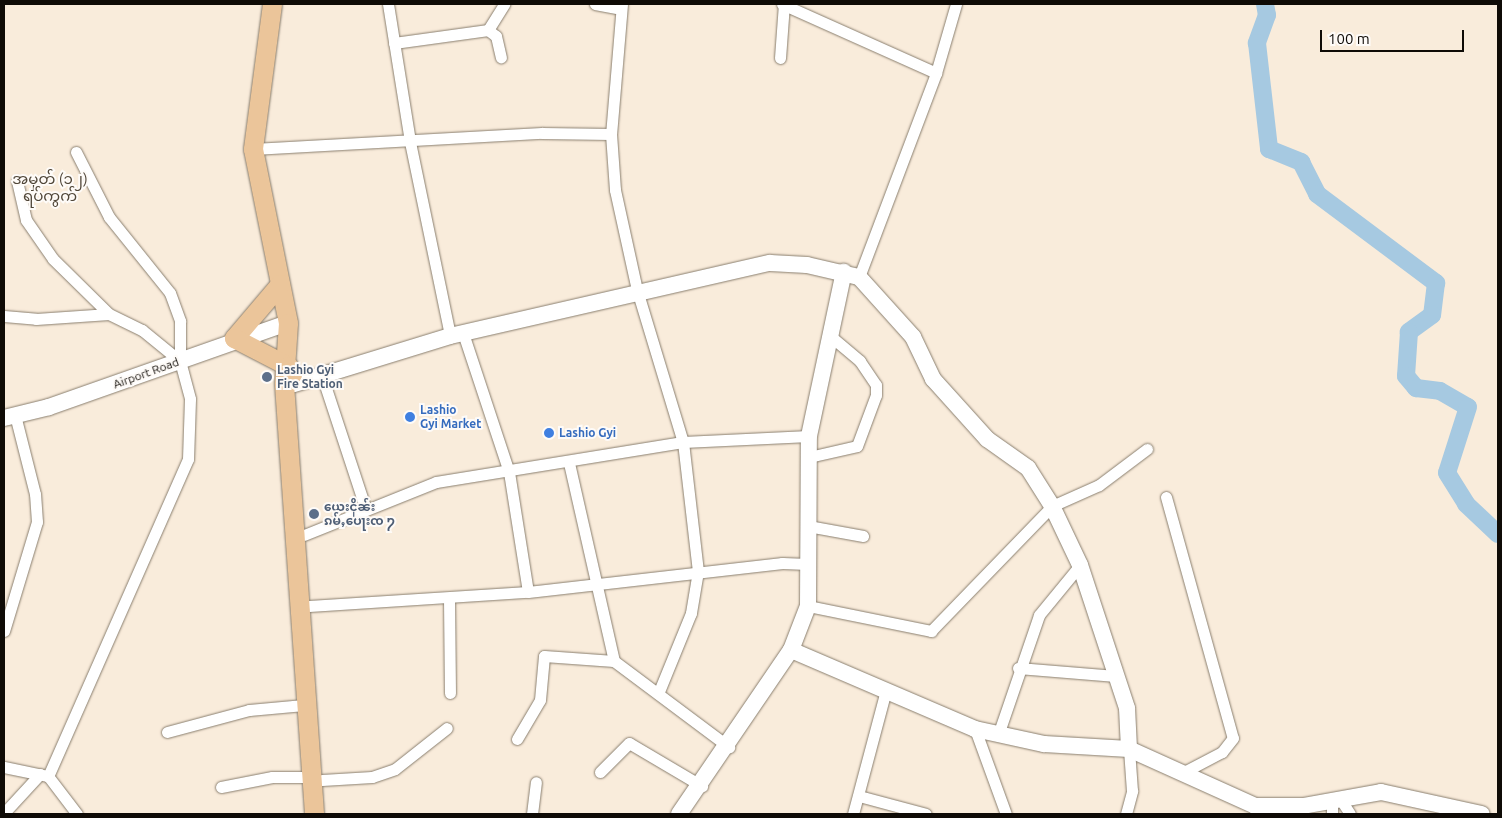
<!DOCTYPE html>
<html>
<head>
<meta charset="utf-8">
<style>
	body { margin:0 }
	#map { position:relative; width:1502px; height:818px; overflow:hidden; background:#f9ecdb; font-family:Ubuntu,"Noto Sans Myanmar",sans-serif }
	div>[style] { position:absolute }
	.river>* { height:18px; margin:-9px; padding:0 9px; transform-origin:9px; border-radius:9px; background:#a6c9e1 }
	.roads { filter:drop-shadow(0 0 1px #897e6e) drop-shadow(0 0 1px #897e6e) }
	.street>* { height:11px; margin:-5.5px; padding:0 5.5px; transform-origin:5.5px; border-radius:5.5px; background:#fff }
	.secondary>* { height:16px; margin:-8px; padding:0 8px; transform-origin:8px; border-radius:8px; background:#fff }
	.primary>* { height:19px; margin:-9.5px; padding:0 9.5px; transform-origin:9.5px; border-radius:9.5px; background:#ebc59a }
	.dots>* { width:14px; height:14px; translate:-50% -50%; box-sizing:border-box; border:2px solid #fefbf8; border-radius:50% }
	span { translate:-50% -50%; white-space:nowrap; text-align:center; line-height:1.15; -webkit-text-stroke:4px #fefbf8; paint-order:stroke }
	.service-label { font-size:12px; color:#4e5e75; font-weight:700 }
	.left { translate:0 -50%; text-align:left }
	.street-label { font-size:12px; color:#0f0b06 }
	.shop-label { font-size:12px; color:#366cbe; font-weight:700 }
	.quarter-label { font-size:15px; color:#504638 }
	.frame { position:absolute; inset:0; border:5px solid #0f0b06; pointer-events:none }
	.scale { position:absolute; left:1320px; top:30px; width:144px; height:22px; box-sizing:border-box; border:2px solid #0f0b06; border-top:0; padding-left:6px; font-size:15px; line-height:18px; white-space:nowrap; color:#0f0b06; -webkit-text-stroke:4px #fefbf8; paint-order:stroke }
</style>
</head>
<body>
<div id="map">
	<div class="river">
		<i style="left:1265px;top:4px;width:11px;rotate:80deg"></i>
		<i style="left:1267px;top:15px;width:30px;rotate:110deg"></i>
		<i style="left:1257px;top:43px;width:107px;rotate:83.5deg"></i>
		<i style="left:1269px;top:149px;width:35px;rotate:22deg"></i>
		<i style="left:1301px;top:162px;width:36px;rotate:63deg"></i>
		<i style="left:1317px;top:194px;width:149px;rotate:36.8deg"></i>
		<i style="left:1436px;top:283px;width:32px;rotate:97deg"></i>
		<i style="left:1432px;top:315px;width:29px;rotate:144deg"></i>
		<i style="left:1409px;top:332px;width:44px;rotate:93.9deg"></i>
		<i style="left:1406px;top:376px;width:16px;rotate:50deg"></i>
		<i style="left:1416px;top:388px;width:24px;rotate:7deg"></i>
		<i style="left:1440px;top:391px;width:32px;rotate:30deg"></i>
		<i style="left:1468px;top:407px;width:69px;rotate:107.7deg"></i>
		<i style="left:1447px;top:473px;width:36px;rotate:58deg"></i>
		<i style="left:1466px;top:504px;width:44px;rotate:43.2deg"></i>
	</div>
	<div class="roads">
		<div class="street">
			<i style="left:388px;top:4px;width:140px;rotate:80.9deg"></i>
			<i style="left:410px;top:142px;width:198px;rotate:78.3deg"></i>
			<i style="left:595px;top:4px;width:26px;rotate:11deg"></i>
			<i style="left:622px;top:4px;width:130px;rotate:94.8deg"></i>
			<i style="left:611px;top:134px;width:56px;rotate:85.9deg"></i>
			<i style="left:615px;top:190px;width:102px;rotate:77.6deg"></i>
			<i style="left:637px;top:290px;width:159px;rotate:73.2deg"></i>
			<i style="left:683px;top:442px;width:130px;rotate:83.4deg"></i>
			<i style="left:698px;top:571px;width:43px;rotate:99.5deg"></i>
			<i style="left:691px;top:613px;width:87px;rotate:112.2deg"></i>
			<i style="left:782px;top:4px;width:169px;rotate:24.1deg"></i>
			<i style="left:488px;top:30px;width:31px;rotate:-58deg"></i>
			<i style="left:394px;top:43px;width:95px;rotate:-7.9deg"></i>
			<i style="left:488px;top:30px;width:10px;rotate:37deg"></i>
			<i style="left:496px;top:36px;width:22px;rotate:77deg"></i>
			<i style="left:780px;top:58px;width:54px;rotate:-85.8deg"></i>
			<i style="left:253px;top:149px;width:289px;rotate:-3.2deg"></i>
			<i style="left:542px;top:133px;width:69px;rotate:0.8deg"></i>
			<i style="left:76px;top:152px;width:73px;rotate:63.1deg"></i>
			<i style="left:109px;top:217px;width:97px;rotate:51.2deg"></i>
			<i style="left:170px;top:293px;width:30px;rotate:70deg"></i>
			<i style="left:180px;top:321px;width:40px;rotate:90deg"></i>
			<i style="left:17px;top:181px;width:40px;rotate:77deg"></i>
			<i style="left:26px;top:220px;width:47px;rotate:55.3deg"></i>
			<i style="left:53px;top:259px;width:78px;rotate:44.5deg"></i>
			<i style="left:109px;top:314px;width:37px;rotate:26deg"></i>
			<i style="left:142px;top:330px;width:49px;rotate:39.2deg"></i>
			<i style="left:180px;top:361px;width:39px;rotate:75deg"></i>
			<i style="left:190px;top:399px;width:60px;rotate:91.9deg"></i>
			<i style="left:188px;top:459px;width:347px;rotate:113.8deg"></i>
			<i style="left:859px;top:277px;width:218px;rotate:-69.3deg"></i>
			<i style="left:936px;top:73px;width:72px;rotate:-73.8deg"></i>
			<i style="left:4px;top:316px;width:32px;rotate:5deg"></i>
			<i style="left:36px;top:319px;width:73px;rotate:-3.9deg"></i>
			<i style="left:463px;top:333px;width:146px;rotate:71.7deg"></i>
			<i style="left:509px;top:472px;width:121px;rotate:81deg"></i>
			<i style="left:321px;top:373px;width:144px;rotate:71.8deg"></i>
			<i style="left:809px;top:457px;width:49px;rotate:-12.9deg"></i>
			<i style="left:857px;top:446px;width:54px;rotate:-69.6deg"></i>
			<i style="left:876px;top:395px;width:10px;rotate:-90deg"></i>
			<i style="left:876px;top:385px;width:29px;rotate:-124deg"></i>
			<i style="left:860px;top:361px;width:38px;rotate:-140deg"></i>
			<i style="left:569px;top:463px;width:203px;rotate:77.2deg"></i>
			<i style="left:614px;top:661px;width:144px;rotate:36.8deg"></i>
			<i style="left:1166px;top:497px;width:250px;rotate:74.5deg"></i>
			<i style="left:1233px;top:738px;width:18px;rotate:128deg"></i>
			<i style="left:1222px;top:752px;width:47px;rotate:152.4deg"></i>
			<i style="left:808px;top:526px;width:56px;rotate:10.3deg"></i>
			<i style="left:304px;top:535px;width:142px;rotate:-21.9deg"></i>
			<i style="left:436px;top:482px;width:250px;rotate:-9.2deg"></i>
			<i style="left:683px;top:442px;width:126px;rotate:-2.7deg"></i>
			<i style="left:449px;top:599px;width:94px;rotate:89.4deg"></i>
			<i style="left:309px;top:606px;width:219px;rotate:-3.7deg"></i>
			<i style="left:528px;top:592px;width:256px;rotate:-6.5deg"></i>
			<i style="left:782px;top:563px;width:26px;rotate:2deg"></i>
			<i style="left:808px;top:606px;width:126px;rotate:11.5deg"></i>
			<i style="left:931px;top:631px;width:174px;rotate:-45.9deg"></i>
			<i style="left:1052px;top:506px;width:51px;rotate:-24.1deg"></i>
			<i style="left:1099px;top:485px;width:60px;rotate:-36.9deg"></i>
			<i style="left:4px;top:631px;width:114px;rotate:-73.2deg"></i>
			<i style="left:37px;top:522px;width:28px;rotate:-94deg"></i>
			<i style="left:35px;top:494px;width:81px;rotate:-104.2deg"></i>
			<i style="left:1018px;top:668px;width:98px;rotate:4.7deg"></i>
			<i style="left:975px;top:729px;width:90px;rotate:70deg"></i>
			<i style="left:167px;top:732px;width:85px;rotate:-15deg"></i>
			<i style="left:249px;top:710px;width:55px;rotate:-5.2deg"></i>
			<i style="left:998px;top:735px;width:127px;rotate:-71.1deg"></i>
			<i style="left:1039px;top:615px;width:65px;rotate:-50.6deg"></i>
			<i style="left:517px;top:739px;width:45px;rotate:-59.5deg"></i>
			<i style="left:540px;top:700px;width:44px;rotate:-84.8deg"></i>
			<i style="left:544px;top:656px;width:70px;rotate:4.1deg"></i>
			<i style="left:4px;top:767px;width:45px;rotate:11.6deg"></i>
			<i style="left:48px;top:776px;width:48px;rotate:52.7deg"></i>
			<i style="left:600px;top:772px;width:41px;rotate:-45deg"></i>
			<i style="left:629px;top:743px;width:85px;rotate:30.5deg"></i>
			<i style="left:322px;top:780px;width:50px;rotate:-3.4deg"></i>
			<i style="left:372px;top:777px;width:24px;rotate:-19deg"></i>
			<i style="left:395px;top:769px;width:66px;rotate:-38.3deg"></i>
			<i style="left:221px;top:787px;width:52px;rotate:-11.1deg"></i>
			<i style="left:272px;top:777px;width:38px"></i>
			<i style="left:859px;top:796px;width:69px;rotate:15deg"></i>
			<i style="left:1339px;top:797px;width:20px;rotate:57deg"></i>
			<i style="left:1332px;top:800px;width:14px;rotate:90deg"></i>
			<i style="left:4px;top:813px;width:53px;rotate:-47.3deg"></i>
			<i style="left:532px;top:814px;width:32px;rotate:-83deg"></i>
			<i style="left:853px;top:814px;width:128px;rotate:-75.1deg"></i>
			<i style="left:1126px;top:814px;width:24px;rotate:-75deg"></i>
			<i style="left:1132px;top:791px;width:42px;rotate:-94.1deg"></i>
		</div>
		<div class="secondary">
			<i style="left:294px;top:384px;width:163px;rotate:-17.1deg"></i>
			<i style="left:450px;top:336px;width:328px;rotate:-12.9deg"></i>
			<i style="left:770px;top:263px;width:37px;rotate:3deg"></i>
			<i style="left:807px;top:265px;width:53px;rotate:13deg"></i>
			<i style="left:859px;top:277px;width:81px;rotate:48deg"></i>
			<i style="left:913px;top:337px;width:47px;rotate:64.5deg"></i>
			<i style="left:933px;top:379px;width:81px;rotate:48deg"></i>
			<i style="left:987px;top:439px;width:50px;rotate:35.3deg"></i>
			<i style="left:1028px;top:468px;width:45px;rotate:57.7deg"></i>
			<i style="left:1052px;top:506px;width:65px;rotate:64.6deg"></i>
			<i style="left:1080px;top:565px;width:151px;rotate:71.8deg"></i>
			<i style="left:1127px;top:708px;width:41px;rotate:87.2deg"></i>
			<i style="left:4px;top:418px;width:46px;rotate:-13.7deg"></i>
			<i style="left:49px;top:407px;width:253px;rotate:-19.4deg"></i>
			<i style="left:791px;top:650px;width:200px;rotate:23.2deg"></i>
			<i style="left:975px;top:729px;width:71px;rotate:12.3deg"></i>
			<i style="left:1044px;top:744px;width:85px;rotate:3.4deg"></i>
			<i style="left:1129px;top:749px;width:138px;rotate:24.3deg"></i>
			<i style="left:1255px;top:806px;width:48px"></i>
			<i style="left:1303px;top:806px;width:79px;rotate:-10.2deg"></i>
			<i style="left:1381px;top:792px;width:103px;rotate:12.3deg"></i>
			<i style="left:679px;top:814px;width:199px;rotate:-55.7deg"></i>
			<i style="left:791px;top:650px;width:47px;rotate:-68.9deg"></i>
			<i style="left:808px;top:606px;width:170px;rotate:-89.7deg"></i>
			<i style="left:809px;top:436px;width:168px;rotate:-78deg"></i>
		</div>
		<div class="primary">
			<i style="left:272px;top:4px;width:146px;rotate:97.5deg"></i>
			<i style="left:253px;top:149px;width:177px;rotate:78.6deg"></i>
			<i style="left:288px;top:323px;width:61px;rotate:93.8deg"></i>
			<i style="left:284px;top:384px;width:431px;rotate:86deg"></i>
			<i style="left:280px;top:284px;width:71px;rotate:130.4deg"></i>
			<i style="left:234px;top:338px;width:61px;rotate:27.4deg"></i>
			<i style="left:288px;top:366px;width:9px;rotate:63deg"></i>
		</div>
	</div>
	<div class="dots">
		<i style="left:267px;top:377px;background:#5c6f8a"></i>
		<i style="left:410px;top:417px;background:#3f7fe0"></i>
		<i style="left:549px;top:433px;background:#3f7fe0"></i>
		<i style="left:314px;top:514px;background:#5c6f8a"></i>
	</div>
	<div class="service-label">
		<span class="left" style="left:277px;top:377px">Lashio Gyi<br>Fire Station</span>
		<span class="left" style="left:324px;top:514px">ယေးငိုၼ်း<br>ၵမ်ႇပေႃးၸ ႒</span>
	</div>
	<div class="street-label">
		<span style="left:146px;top:373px;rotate:-20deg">Airport Road</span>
	</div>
	<div class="shop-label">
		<span class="left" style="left:420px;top:417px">Lashio<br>Gyi Market</span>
		<span class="left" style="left:559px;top:433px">Lashio Gyi</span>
	</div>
	<div class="quarter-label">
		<span style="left:50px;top:187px">အမှတ် (၁၂)<br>ရပ်ကွက်</span>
	</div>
	<div class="frame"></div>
	<div class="scale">100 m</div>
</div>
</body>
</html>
